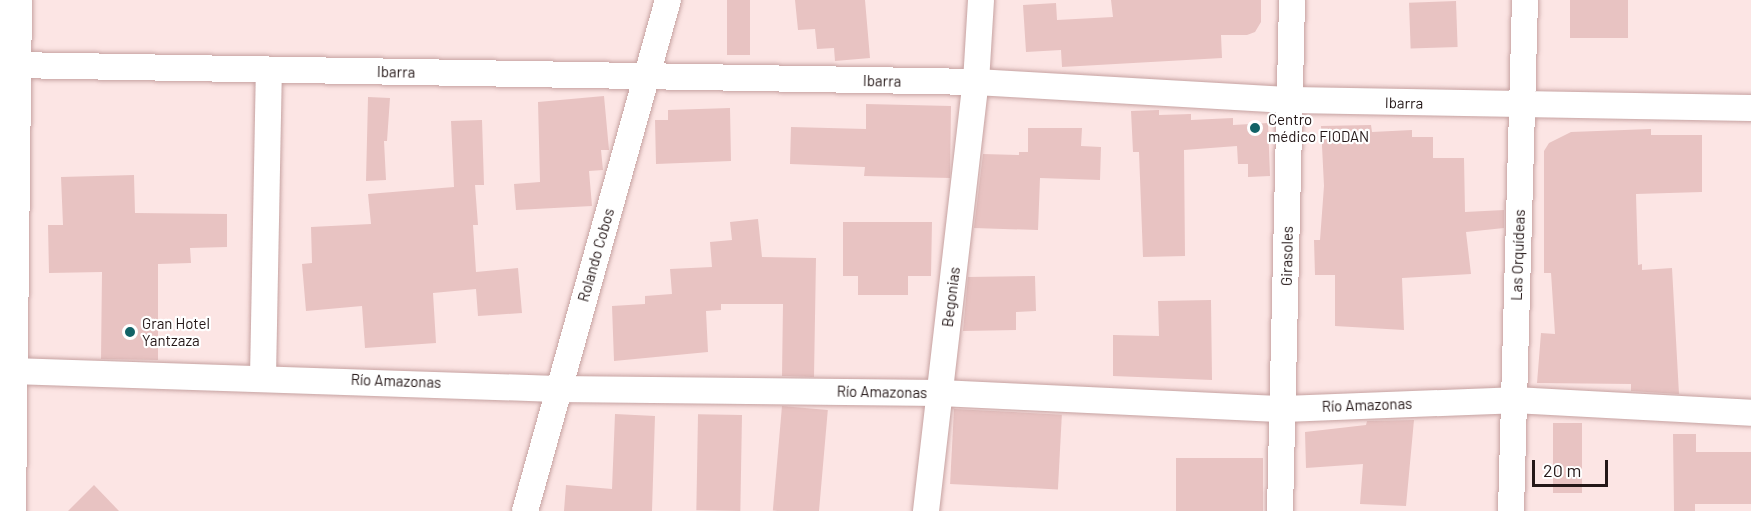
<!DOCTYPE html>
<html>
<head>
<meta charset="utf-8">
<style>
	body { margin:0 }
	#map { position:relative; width:1751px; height:511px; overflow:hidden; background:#fce5e4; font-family:Barlow,sans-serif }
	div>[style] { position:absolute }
	.building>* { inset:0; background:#e8c3c2; transform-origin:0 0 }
	.roads { filter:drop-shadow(0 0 2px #c6a2a1) drop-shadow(0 0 2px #c6a2a1) }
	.street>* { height:26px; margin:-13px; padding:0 13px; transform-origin:13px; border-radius:13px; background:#fff }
	.secondary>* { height:33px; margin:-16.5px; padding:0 16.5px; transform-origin:16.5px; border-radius:16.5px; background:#fff }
	.dots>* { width:16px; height:16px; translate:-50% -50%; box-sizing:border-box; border:3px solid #fff; border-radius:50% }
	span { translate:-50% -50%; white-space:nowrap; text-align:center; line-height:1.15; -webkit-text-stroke:4.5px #fff; paint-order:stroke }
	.street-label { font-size:15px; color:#241717 }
	.poi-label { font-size:15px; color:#241717 }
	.left { translate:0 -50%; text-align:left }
	.scale { position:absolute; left:1532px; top:460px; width:76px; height:27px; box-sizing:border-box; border:3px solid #241717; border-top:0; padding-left:8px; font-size:18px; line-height:21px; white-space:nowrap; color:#241717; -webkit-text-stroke:4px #fff; paint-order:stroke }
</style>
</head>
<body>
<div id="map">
	<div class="building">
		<i style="left:727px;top:0;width:23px;height:55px"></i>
		<i style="clip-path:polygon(795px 0,865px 0,870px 58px,835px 61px,834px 48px,817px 49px,815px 29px,798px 30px)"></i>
		<i style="clip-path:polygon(1111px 0,1261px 0,1261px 22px,1255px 32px,1247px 35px,1221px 35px,1222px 58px,1062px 67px,1061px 50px,1026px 52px,1023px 5px,1056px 3px,1057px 20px,1113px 17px)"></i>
		<i style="left:1570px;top:0;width:58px;height:38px"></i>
		<i style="left:1456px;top:1px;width:46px;height:47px;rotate:88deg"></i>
		<i style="clip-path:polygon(604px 96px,609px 150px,601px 150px,603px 170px,589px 171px,592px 206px,516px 210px,514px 184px,540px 182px,538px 102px)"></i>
		<i style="clip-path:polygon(368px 97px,390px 98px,387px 141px,384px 141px,386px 180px,366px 181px)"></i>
		<i style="clip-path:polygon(866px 104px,951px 106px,950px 178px,864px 176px,865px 167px,790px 164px,791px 127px,866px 129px)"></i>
		<i style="clip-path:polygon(730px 108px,731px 161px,656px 164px,655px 120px,668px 120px,668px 110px)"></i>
		<i style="clip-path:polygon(1159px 110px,1159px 115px,1191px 114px,1191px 120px,1233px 118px,1233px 125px,1268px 123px,1270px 176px,1248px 177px,1248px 164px,1238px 164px,1237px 146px,1184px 150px,1185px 256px,1143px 257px,1139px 152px,1133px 152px,1131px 111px)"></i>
		<i style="clip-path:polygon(482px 120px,484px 185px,475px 185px,478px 225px,473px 225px,476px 272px,518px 268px,522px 313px,478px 316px,476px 289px,433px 293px,436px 343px,365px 348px,362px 306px,306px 311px,302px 264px,312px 263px,311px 227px,371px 224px,368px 194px,454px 187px,451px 121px)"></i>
		<i style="clip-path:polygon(1371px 125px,1372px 132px,1412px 130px,1412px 137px,1433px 137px,1433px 158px,1464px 158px,1465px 212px,1504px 210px,1504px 228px,1466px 232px,1471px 274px,1402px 278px,1404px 330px,1335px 326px,1335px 275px,1315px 275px,1314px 240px,1320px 240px,1324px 186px,1321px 126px)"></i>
		<i style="clip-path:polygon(1028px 128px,1082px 128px,1081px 146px,1101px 147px,1100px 180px,1040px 178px,1038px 230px,974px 228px,983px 154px,1019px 155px,1019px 152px,1028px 152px)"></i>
		<i style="clip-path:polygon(1651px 129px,1651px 135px,1702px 135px,1702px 192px,1636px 194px,1638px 265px,1642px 264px,1642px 270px,1672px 268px,1679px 394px,1631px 391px,1631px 384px,1537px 383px,1541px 333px,1555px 334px,1551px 273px,1544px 273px,1544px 151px,1549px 143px,1571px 132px)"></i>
		<i style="clip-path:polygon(134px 175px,135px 213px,227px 214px,227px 247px,190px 248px,191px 263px,158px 264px,158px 360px,101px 359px,102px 272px,49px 273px,48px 225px,63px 225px,61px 177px)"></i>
		<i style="clip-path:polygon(758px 219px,762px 257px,816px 258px,814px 377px,782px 376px,783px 304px,721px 304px,721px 310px,706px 311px,708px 352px,614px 361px,612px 306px,645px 304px,645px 296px,672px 294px,670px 269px,712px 267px,710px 242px,732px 240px,730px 222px)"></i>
		<i style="clip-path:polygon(843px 222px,932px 222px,931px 276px,908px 276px,908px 295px,858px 295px,858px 276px,843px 276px)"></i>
		<i style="clip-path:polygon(1035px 276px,1036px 311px,1016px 312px,1016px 330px,963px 331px,968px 277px)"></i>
		<i style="clip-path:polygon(1211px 300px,1212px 380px,1113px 376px,1113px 335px,1159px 336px,1158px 301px)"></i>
		<i style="left:782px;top:406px;width:46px;height:105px;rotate:5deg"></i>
		<i style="left:954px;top:409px;width:108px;height:75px;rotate:3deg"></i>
		<i style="clip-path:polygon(615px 414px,655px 416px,652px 511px,564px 511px,566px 485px,612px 489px)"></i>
		<i style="left:742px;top:415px;width:96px;height:44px;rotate:91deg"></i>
		<i style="clip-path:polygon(1414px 420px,1406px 506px,1360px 504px,1363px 464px,1306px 468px,1305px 432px,1366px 425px,1367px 421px)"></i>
		<i style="left:1553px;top:423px;width:29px;height:70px"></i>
		<i style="clip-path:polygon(1673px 434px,1696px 434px,1696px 452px,1751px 452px,1751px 504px,1695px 504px,1695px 511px,1674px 511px)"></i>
		<i style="left:1176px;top:458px;width:87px;height:53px"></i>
		<i style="clip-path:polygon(94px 485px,119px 511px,68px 511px)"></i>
	</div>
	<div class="roads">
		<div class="street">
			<i style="left:13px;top:65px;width:963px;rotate:1.01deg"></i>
			<i style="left:976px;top:82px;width:316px;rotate:3.3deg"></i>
			<i style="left:1291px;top:100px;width:460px;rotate:1deg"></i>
			<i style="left:12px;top:371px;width:545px;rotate:1.89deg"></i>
			<i style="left:557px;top:389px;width:383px;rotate:0.6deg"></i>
			<i style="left:940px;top:393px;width:344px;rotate:2.7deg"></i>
			<i style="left:1284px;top:409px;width:230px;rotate:-2.2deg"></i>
			<i style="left:1514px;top:400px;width:237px;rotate:3.1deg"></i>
			<i style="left:263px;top:377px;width:307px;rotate:-88.9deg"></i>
			<i style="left:525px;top:511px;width:531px;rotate:-74.37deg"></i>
			<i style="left:926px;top:511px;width:432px;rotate:-83.4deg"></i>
			<i style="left:976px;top:82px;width:82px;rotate:-86.5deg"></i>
			<i style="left:1280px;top:511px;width:511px;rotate:-88.65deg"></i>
			<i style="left:1511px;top:511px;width:511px;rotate:-88.43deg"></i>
		</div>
		<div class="secondary">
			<i style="left:9px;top:511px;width:511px;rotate:-89.33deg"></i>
		</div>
	</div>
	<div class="dots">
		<i style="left:1255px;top:128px;background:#126266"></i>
		<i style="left:130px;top:332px;background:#126266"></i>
	</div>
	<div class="street-label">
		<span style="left:396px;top:72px;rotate:1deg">Ibarra</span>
		<span style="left:882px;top:81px;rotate:1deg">Ibarra</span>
		<span style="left:1404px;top:103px;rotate:1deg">Ibarra</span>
		<span style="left:596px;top:255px;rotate:-74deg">Rolando Cobos</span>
		<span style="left:1518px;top:255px;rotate:-88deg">Las Orquídeas</span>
		<span style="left:1287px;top:256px;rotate:-89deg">Girasoles</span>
		<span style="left:951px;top:297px;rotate:-83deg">Begonias</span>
		<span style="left:396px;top:381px;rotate:2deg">Río Amazonas</span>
		<span style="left:882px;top:392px;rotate:1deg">Río Amazonas</span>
		<span style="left:1367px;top:405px;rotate:-2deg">Río Amazonas</span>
	</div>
	<div class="poi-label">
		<span class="left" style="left:1268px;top:128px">Centro<br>médico FIODAN</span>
		<span class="left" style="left:142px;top:332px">Gran Hotel<br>Yantzaza</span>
	</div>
	<div class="scale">20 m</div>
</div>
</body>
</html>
